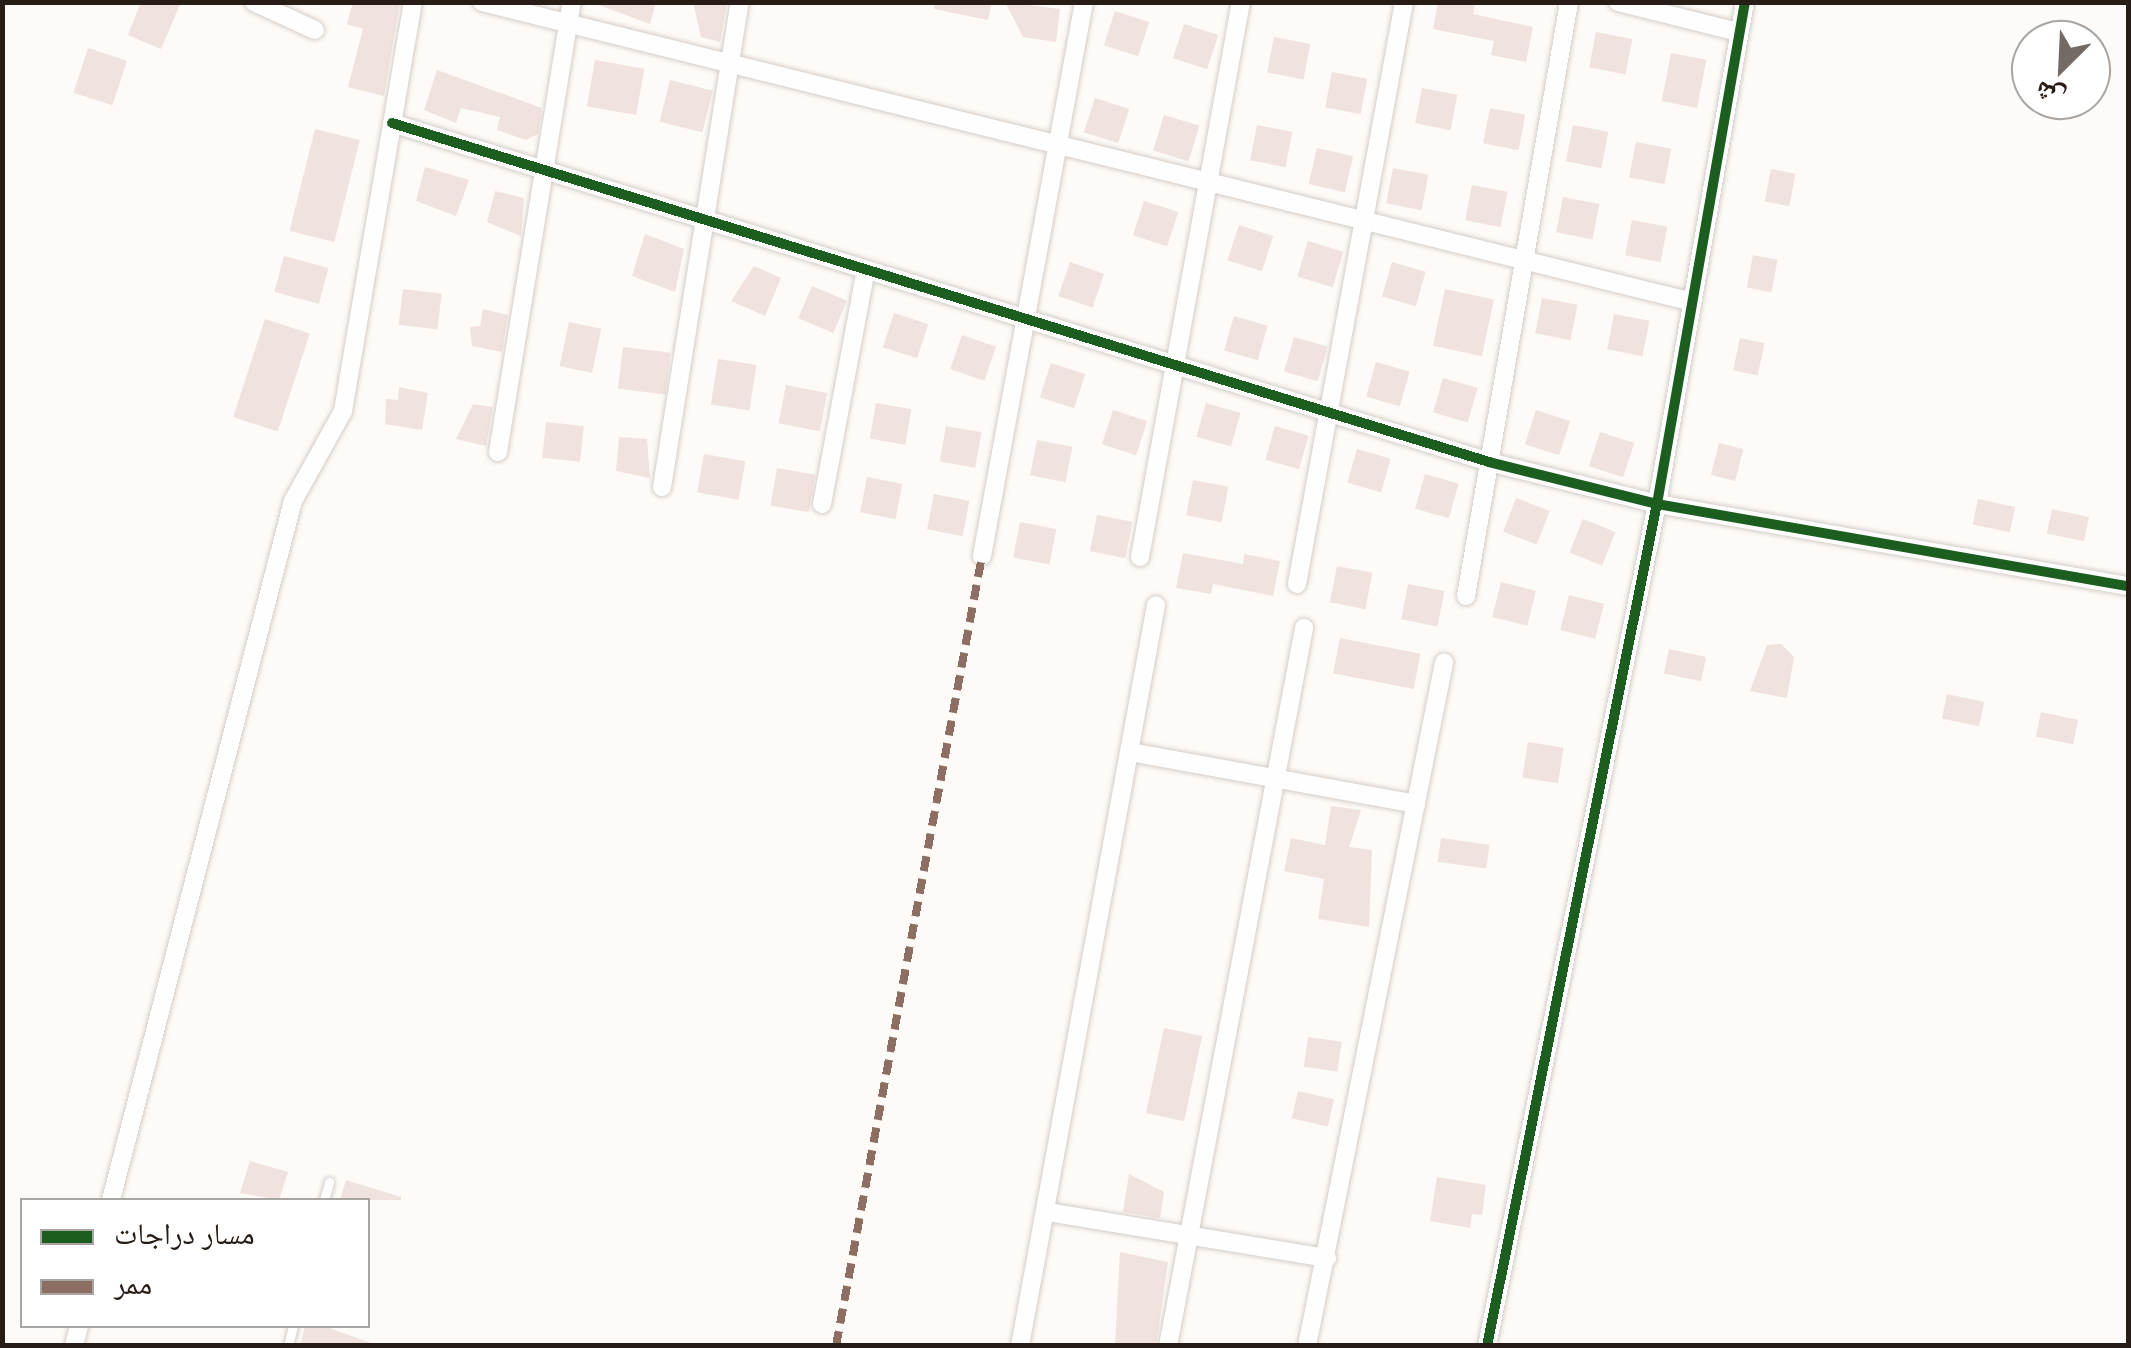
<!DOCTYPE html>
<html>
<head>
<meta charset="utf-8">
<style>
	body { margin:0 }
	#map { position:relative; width:2131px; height:1348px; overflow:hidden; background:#fdfaf7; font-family:"Source Serif 4","Noto Naskh Arabic",serif }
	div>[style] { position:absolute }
	.building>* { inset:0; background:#f0e2df; transform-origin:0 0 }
	.roads { filter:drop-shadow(0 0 2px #d4cdc8) drop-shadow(0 0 2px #d4cdc8) }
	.lane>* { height:9px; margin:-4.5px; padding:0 4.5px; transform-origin:4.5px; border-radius:4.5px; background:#fffefe }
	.street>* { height:18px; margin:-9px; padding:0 9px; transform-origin:9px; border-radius:9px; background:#fffefe }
	.quiet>* { height:8px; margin-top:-4px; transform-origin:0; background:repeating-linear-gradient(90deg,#8d6e63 0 15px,transparent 0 23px) }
	.cycleway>* { height:10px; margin:-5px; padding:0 5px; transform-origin:5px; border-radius:5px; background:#1b5e20 }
	span { translate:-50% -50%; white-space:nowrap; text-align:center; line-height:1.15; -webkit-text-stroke:8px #fff; paint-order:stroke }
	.frame { position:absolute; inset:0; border:5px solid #271d16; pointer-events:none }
	.legend { position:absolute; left:20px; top:1198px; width:350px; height:130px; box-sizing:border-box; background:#fff; border:2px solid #a9a5a2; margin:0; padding:12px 18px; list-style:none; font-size:30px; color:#271d16 }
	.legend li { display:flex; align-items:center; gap:20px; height:50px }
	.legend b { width:50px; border:2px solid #a9a5a2 }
	.north { position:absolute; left:2011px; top:20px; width:100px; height:100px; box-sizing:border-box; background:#fff; border:2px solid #a9a5a2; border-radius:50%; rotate:204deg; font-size:28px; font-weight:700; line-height:40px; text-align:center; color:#271d16 }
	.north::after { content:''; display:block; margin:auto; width:35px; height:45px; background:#726a65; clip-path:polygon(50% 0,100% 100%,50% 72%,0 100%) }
</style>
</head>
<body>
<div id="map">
	<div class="building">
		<i style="clip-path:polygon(141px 2px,181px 2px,161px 49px,128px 35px)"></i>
		<i style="clip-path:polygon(353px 2px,400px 2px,384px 96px,348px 87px,363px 29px,347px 24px)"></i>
		<i style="clip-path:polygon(591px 2px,656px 2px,650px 24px)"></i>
		<i style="clip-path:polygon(693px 2px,727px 2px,720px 42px,701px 37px)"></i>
		<i style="clip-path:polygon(934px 2px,992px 2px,988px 20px,934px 9px)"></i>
		<i style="clip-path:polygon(1005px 2px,1060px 9px,1056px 42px,1023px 37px)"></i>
		<i style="clip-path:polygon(1438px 2px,1475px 2px,1473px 14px,1533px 27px,1526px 62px,1491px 55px,1494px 41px,1433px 29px)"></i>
		<i style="left:1115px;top:11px;width:36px;height:36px;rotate:18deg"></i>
		<i style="left:1184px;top:24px;width:36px;height:36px;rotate:18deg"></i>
		<i style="left:1596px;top:32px;width:37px;height:36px;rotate:11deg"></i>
		<i style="left:1274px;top:37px;width:37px;height:36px;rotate:11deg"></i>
		<i style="left:88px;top:48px;width:41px;height:47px;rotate:18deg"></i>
		<i style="left:1671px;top:53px;width:36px;height:49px;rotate:11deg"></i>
		<i style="left:595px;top:60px;width:50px;height:47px;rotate:10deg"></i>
		<i style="clip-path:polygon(437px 70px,542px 108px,538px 134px,526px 140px,497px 130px,500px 117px,461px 108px,456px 123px,424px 110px)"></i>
		<i style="left:1332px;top:72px;width:36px;height:36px;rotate:11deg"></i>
		<i style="left:670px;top:80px;width:44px;height:43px;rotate:14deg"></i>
		<i style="left:1422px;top:88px;width:36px;height:36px;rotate:11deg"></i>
		<i style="left:1095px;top:98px;width:36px;height:36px;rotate:18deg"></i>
		<i style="left:1490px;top:108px;width:36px;height:36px;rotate:11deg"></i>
		<i style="left:1164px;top:115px;width:37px;height:37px;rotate:17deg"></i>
		<i style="left:1257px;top:125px;width:36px;height:36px;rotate:11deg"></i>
		<i style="left:1573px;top:125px;width:36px;height:37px;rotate:11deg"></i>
		<i style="left:315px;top:129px;width:46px;height:105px;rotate:14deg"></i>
		<i style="left:1636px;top:142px;width:36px;height:36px;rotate:11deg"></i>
		<i style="left:1317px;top:148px;width:37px;height:37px;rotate:13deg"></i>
		<i style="clip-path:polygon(425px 167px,469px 180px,456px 216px,416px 201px)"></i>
		<i style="left:1393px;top:168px;width:36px;height:36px;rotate:11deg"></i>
		<i style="left:1771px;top:169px;width:25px;height:33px;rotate:11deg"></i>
		<i style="left:1472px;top:185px;width:36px;height:36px;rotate:11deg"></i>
		<i style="clip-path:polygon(495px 191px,524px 198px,521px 236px,487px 222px)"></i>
		<i style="left:1563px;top:197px;width:37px;height:36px;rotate:11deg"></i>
		<i style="left:1144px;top:201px;width:36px;height:36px;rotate:18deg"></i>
		<i style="left:1632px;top:220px;width:36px;height:36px;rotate:11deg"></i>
		<i style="left:1239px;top:225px;width:36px;height:37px;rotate:18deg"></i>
		<i style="clip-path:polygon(645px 234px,684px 249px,675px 292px,632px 276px)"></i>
		<i style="left:1308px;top:241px;width:37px;height:37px;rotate:17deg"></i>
		<i style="left:1753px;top:255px;width:25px;height:33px;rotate:11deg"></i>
		<i style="left:284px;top:256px;width:46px;height:37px;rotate:15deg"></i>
		<i style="left:1070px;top:262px;width:36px;height:36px;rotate:19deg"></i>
		<i style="left:1392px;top:262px;width:35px;height:36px;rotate:16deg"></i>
		<i style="clip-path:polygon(754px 266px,781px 278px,765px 316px,731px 301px)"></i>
		<i style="left:812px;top:286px;width:38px;height:35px;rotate:23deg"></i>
		<i style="left:403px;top:289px;width:39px;height:36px;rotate:7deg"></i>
		<i style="left:1445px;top:289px;width:50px;height:58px;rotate:12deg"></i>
		<i style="left:1542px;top:298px;width:36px;height:36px;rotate:11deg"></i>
		<i style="clip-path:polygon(483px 309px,508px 315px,502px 352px,472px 346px,470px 327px,480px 326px)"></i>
		<i style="left:894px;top:313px;width:36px;height:36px;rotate:18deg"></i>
		<i style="left:1614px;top:314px;width:36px;height:36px;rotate:11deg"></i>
		<i style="left:1234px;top:316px;width:35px;height:36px;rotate:16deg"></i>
		<i style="left:265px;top:319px;width:47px;height:103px;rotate:18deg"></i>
		<i style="left:569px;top:322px;width:33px;height:45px;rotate:12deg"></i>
		<i style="left:962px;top:335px;width:36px;height:36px;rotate:19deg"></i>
		<i style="left:1294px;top:337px;width:35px;height:36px;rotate:16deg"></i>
		<i style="left:1740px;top:338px;width:25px;height:33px;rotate:12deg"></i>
		<i style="left:623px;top:347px;width:48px;height:42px;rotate:7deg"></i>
		<i style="left:718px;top:359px;width:39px;height:46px;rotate:9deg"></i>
		<i style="left:1376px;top:362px;width:35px;height:36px;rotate:16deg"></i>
		<i style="left:1051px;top:363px;width:36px;height:36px;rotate:18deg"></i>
		<i style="left:1443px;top:378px;width:36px;height:36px;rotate:16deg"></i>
		<i style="left:786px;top:385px;width:42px;height:39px;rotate:11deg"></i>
		<i style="clip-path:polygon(399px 387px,428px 393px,422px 430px,385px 424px,386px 399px,398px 400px)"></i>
		<i style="left:876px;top:403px;width:36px;height:36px;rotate:10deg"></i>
		<i style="left:1206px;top:403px;width:36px;height:35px;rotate:16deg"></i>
		<i style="clip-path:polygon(473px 404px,493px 407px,486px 446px,456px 439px)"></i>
		<i style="left:1113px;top:410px;width:36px;height:36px;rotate:18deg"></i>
		<i style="left:1536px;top:410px;width:36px;height:36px;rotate:18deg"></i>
		<i style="left:546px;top:422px;width:38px;height:36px;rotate:6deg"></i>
		<i style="left:946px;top:426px;width:36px;height:36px;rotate:10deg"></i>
		<i style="left:1275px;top:426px;width:35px;height:35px;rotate:16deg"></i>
		<i style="left:1600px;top:432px;width:36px;height:36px;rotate:18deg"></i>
		<i style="clip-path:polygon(619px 437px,647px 439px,650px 478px,616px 471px)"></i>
		<i style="left:1037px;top:440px;width:36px;height:36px;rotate:11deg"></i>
		<i style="left:1719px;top:443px;width:25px;height:33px;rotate:14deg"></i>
		<i style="left:1357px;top:449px;width:35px;height:35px;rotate:16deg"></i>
		<i style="left:704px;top:454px;width:42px;height:39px;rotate:10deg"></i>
		<i style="left:777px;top:468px;width:39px;height:38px;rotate:10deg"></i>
		<i style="left:1425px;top:474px;width:35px;height:36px;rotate:16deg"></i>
		<i style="left:867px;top:477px;width:36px;height:36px;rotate:11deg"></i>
		<i style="left:1193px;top:480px;width:36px;height:36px;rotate:11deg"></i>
		<i style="left:934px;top:494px;width:36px;height:36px;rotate:11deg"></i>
		<i style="left:1516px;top:498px;width:36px;height:36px;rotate:21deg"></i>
		<i style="left:1978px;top:499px;width:38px;height:26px;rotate:12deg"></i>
		<i style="left:2052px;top:509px;width:38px;height:25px;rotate:12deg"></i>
		<i style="left:1097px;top:515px;width:36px;height:37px;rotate:11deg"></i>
		<i style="left:1583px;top:519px;width:35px;height:36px;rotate:22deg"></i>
		<i style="left:1020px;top:522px;width:37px;height:36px;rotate:11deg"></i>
		<i style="clip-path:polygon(1183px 553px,1243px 564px,1244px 554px,1280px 561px,1273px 596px,1213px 584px,1211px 594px,1176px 588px)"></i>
		<i style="left:1337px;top:566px;width:36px;height:37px;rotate:11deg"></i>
		<i style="left:1501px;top:582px;width:36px;height:36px;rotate:14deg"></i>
		<i style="left:1408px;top:584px;width:37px;height:36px;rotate:11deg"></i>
		<i style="left:1569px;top:595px;width:36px;height:36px;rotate:14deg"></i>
		<i style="left:1340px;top:638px;width:82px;height:36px;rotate:11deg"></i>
		<i style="clip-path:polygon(1767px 645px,1781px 644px,1794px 657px,1787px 698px,1750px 691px)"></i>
		<i style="left:1669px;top:649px;width:38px;height:25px;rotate:12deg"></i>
		<i style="left:1947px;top:694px;width:38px;height:25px;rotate:12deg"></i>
		<i style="left:2041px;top:712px;width:38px;height:25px;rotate:12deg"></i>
		<i style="left:1528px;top:742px;width:36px;height:36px;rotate:9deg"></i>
		<i style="clip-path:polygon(1331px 806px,1361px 810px,1349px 847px,1372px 850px,1369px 927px,1318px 919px,1324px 879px,1284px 871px,1291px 838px,1325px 845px)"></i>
		<i style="left:1441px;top:838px;width:49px;height:24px;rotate:8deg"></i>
		<i style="left:1164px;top:1028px;width:39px;height:87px;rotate:12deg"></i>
		<i style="left:1308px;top:1037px;width:34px;height:30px;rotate:8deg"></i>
		<i style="left:1298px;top:1091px;width:37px;height:28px;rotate:13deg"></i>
		<i style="clip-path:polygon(250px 1161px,288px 1172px,279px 1200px,240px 1193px)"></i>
		<i style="clip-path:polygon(1129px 1174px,1164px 1192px,1160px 1218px,1123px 1212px)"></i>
		<i style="clip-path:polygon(1437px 1177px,1486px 1185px,1482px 1215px,1472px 1214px,1470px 1228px,1430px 1221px)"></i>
		<i style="clip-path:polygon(346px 1180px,401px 1197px,401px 1200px,340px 1200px)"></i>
		<i style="clip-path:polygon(1120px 1252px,1168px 1262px,1156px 1346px,1115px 1346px)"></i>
		<i style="clip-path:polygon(305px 1326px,324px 1326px,379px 1346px,300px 1346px)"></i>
	</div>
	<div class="roads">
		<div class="lane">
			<i style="left:324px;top:1200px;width:19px;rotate:-74deg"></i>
			<i style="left:288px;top:1346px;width:21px;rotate:-76deg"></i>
		</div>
		<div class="street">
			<i style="left:254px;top:2px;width:67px;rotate:24.7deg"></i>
			<i style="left:482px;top:2px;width:1243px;rotate:13.92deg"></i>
			<i style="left:1618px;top:2px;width:124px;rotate:14deg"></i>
			<i style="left:392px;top:123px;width:1148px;rotate:17.17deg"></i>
			<i style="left:1489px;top:462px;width:173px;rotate:14deg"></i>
			<i style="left:1657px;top:504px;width:478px;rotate:9.9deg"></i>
			<i style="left:498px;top:452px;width:456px;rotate:-80.7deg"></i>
			<i style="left:662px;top:487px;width:491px;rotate:-80.9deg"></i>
			<i style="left:822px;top:504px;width:238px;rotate:-79.4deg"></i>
			<i style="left:982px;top:556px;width:563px;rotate:-79.57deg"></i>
			<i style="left:1140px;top:557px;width:564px;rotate:-79.69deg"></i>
			<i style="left:1297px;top:584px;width:592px;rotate:-79.58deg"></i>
			<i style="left:1466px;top:596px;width:603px;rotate:-80.16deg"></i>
			<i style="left:1130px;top:752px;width:291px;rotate:10.3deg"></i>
			<i style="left:111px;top:1200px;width:722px;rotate:-75.41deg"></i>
			<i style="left:293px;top:501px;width:103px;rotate:-60.9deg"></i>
			<i style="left:343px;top:411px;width:415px;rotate:-80.3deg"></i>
			<i style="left:1048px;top:1212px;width:283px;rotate:9.4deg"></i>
			<i style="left:74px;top:1346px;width:21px;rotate:-76deg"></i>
			<i style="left:1020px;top:1346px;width:753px;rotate:-79.6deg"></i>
			<i style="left:1168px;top:1346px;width:731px;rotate:-79.27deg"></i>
			<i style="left:1307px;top:1346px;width:697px;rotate:-78.66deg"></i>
			<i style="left:1487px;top:1346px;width:859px;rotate:-78.59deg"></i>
			<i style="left:1657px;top:504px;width:510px;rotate:-80.06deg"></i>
		</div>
	</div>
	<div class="quiet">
		<i style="left:836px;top:1346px;width:803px;rotate:-79.53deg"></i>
	</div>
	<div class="cycleway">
		<i style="left:392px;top:123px;width:1148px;rotate:17.17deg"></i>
		<i style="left:1489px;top:462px;width:173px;rotate:14deg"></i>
		<i style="left:1657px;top:504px;width:478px;rotate:9.9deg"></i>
		<i style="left:1487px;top:1346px;width:859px;rotate:-78.59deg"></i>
		<i style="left:1657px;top:504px;width:510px;rotate:-80.06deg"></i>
	</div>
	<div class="frame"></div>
	<ul class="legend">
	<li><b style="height:12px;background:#1b5e20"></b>مسار دراجات</li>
	<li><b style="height:12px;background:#8d6e63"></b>ممر</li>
	</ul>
	<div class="north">ش</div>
</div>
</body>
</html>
